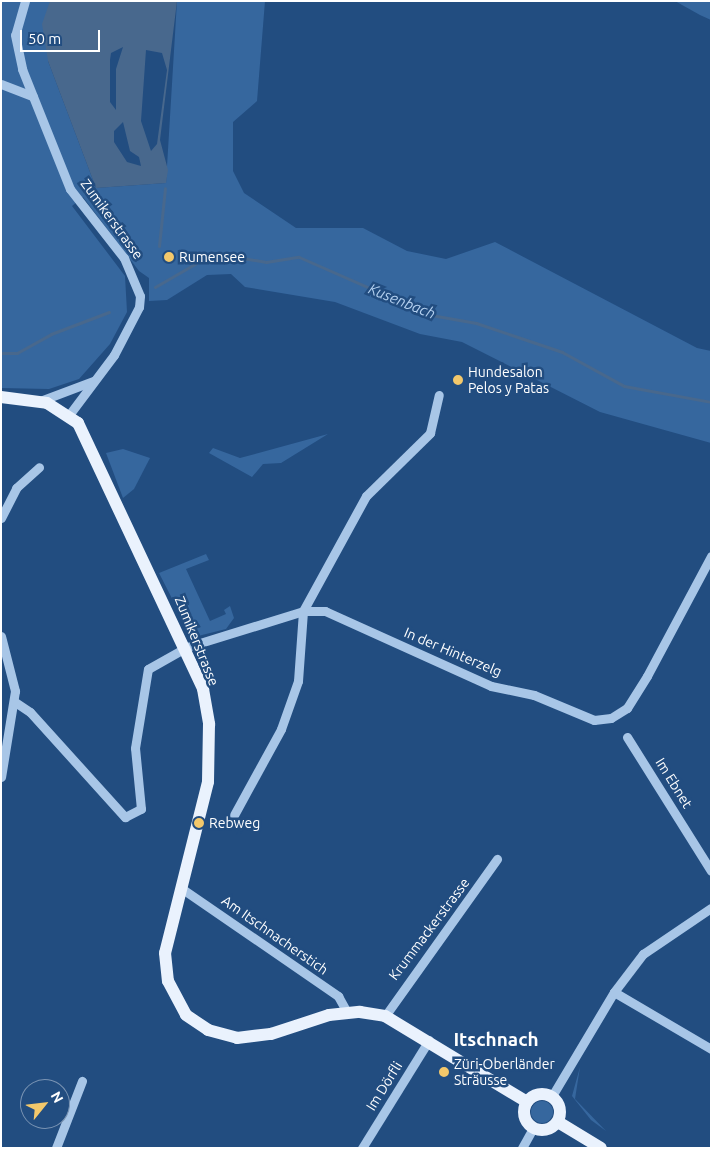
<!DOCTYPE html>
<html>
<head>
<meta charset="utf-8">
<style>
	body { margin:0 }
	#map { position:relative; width:712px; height:1149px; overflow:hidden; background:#224d80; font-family:Ubuntu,sans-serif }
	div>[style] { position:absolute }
	.green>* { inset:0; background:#36679e }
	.round { border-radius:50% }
	.water>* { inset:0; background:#48688d }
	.stream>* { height:3px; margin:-1.5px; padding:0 1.5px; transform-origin:1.5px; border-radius:1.5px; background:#48688d }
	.minor>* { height:9px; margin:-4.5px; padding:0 4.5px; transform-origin:4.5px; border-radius:4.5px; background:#a8c6e7 }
	.major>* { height:12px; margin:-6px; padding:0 6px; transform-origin:6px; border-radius:6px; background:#eaf2fd }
	.major>.ring { margin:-6px; padding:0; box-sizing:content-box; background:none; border:12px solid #eaf2fd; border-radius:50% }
	.dots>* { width:14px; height:14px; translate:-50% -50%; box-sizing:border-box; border:2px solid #224d80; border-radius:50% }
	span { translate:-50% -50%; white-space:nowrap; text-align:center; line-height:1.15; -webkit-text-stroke:5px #224d80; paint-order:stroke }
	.street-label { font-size:14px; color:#fff }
	.poi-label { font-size:14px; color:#fff }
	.left { translate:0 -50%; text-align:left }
	.water-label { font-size:15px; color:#b4d0ef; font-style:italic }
	.district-label { font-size:19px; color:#fff; font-weight:700 }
	.frame { position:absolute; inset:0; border:2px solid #fff; pointer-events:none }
	.north { position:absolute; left:20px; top:1079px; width:50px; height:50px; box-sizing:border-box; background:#224d80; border:1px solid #7a94b3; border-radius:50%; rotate:61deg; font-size:14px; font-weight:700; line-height:20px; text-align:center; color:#fff }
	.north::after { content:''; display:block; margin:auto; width:18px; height:22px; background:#f3c86b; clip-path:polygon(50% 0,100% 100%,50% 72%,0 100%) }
	.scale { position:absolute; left:20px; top:30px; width:80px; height:22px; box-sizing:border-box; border:2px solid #fff; border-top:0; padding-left:6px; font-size:15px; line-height:18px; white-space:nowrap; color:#fff; -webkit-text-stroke:4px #224d80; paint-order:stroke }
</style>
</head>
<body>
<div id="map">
	<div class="green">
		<i style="clip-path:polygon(1px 1px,50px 1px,48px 61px,96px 188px,166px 183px,177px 1px,265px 1px,257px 101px,233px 122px,233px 171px,244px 193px,296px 228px,363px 228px,407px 251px,446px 259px,495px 242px,697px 348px,711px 351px,711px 443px,600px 412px,462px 342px,420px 334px,335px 302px,245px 287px,231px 274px,207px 275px,167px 300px,149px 301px,149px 278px,139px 271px,83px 197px,72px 206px,125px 276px,127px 312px,110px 344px,79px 379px,49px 389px,1px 388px)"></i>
		<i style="clip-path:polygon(675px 1px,711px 1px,711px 20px,700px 15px)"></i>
		<i style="clip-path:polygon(328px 434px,281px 463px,263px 464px,252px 477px,209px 453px,213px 448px,240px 458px)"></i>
		<i style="clip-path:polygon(123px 449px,150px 458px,134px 489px,123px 498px,106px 453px)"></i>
		<i style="clip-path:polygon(206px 554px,209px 560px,186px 569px,210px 621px,226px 614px,224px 610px,230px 606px,234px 618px,226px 629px,198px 636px,187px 628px,159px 573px)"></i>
		<i style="clip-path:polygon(580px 1067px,575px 1099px,606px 1131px,591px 1120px,572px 1096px)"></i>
		<i class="round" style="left:531px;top:1101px;width:22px;height:22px"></i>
	</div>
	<div class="water">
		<i style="clip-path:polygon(evenodd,50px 1px,177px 1px,160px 140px,168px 170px,166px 183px,96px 188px,48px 61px,42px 24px,50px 1px,123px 47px,116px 69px,116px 110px,110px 102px,110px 60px,111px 53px,123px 47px,50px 1px,146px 50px,162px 53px,167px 70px,157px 144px,151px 151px,141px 121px,146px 50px,50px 1px,123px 122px,130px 151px,139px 157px,141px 166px,127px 162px,114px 142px,114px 131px,123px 122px)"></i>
	</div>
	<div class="stream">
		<i style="left:159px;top:246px;width:58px;rotate:-84.1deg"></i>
		<i style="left:155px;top:287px;width:68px;rotate:-30deg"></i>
		<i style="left:214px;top:253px;width:53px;rotate:9.8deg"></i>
		<i style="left:266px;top:262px;width:33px;rotate:-9deg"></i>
		<i style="left:299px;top:257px;width:144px;rotate:23.7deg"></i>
		<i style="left:431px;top:315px;width:46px;rotate:10.1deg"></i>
		<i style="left:476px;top:323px;width:91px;rotate:18.6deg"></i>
		<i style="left:562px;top:352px;width:71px;rotate:28.7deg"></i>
		<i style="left:624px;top:386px;width:88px;rotate:10.4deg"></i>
		<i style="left:1px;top:353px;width:16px"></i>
		<i style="left:17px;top:353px;width:39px;rotate:-29deg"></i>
		<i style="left:51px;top:334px;width:62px;rotate:-20.8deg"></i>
	</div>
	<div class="minor">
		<i style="left:25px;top:1px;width:35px;rotate:106deg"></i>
		<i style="left:15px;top:35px;width:35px;rotate:78deg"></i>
		<i style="left:22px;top:69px;width:129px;rotate:68.2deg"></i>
		<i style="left:70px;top:189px;width:88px;rotate:52deg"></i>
		<i style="left:124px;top:258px;width:41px;rotate:67.2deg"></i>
		<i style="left:140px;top:296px;width:11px;rotate:95deg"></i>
		<i style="left:139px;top:307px;width:54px;rotate:117.5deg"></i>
		<i style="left:114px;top:355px;width:75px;rotate:126.9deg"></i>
		<i style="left:1px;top:84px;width:34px;rotate:21deg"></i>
		<i style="left:40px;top:401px;width:57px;rotate:-20.7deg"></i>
		<i style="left:1px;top:518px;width:34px;rotate:-63deg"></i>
		<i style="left:16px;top:488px;width:31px;rotate:-42deg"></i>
		<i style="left:1px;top:636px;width:57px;rotate:75.7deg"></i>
		<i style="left:15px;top:691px;width:87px;rotate:99.2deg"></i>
		<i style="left:15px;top:702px;width:18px;rotate:34deg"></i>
		<i style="left:30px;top:712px;width:142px;rotate:47.9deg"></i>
		<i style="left:125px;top:817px;width:18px;rotate:-27deg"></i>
		<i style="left:141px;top:809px;width:61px;rotate:-95.6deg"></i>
		<i style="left:135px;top:748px;width:80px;rotate:-80.7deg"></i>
		<i style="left:148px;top:669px;width:45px;rotate:-29.4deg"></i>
		<i style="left:187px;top:647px;width:121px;rotate:-17.2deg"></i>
		<i style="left:303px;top:611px;width:22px"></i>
		<i style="left:325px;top:611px;width:182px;rotate:24.3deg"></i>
		<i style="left:491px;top:686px;width:44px;rotate:11.8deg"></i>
		<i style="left:534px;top:695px;width:65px;rotate:22.6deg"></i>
		<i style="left:594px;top:720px;width:17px;rotate:-7deg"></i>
		<i style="left:611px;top:718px;width:19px;rotate:-32deg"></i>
		<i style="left:627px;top:708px;width:38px;rotate:-58deg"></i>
		<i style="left:647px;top:676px;width:136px;rotate:-61.9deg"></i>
		<i style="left:627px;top:737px;width:158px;rotate:57.9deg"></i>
		<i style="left:234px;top:815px;width:98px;rotate:-61.3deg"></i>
		<i style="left:281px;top:729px;width:51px;rotate:-70.5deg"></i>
		<i style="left:298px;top:681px;width:70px;rotate:-85.9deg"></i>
		<i style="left:303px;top:611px;width:131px;rotate:-61.3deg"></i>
		<i style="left:366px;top:496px;width:90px;rotate:-44.5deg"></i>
		<i style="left:430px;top:433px;width:39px;rotate:-77deg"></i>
		<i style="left:181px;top:888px;width:191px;rotate:34.5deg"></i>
		<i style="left:338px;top:996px;width:18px;rotate:61deg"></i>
		<i style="left:614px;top:992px;width:113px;rotate:30.4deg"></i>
		<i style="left:385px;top:1016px;width:193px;rotate:-54.5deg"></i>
		<i style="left:552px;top:1096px;width:121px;rotate:-59.2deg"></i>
		<i style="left:614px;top:992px;width:48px;rotate:-52.7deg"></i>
		<i style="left:643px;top:954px;width:82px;rotate:-34.1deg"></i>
		<i style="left:56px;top:1148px;width:72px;rotate:-68.8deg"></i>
		<i style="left:362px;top:1148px;width:127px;rotate:-58.2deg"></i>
		<i style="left:522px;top:1148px;width:23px;rotate:-61deg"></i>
	</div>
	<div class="major">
		<i style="left:1px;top:397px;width:46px;rotate:7.4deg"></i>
		<i style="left:47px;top:403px;width:37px;rotate:33deg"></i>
		<i style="left:78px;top:423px;width:294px;rotate:64.8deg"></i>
		<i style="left:203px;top:689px;width:36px;rotate:80deg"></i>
		<i style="left:209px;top:724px;width:58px;rotate:91deg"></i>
		<i style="left:208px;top:782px;width:176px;rotate:104.1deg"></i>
		<i style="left:165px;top:953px;width:28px;rotate:84deg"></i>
		<i style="left:168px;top:981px;width:38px;rotate:62deg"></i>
		<i style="left:186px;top:1015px;width:27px;rotate:34deg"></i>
		<i style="left:208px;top:1030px;width:30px;rotate:15deg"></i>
		<i style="left:237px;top:1038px;width:34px;rotate:-7deg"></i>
		<i style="left:271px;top:1034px;width:61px;rotate:-18.1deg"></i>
		<i style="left:329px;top:1015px;width:31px;rotate:-6deg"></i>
		<i style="left:360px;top:1012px;width:25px;rotate:9deg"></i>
		<i style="left:385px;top:1016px;width:166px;rotate:31.2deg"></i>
		<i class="ring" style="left:524px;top:1094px;width:24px;height:24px"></i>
		<i style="left:558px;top:1122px;width:50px;rotate:31.2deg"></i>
	</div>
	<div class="dots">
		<i style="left:169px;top:257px;background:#f3c86b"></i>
		<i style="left:458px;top:380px;background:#f3c86b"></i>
		<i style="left:199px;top:823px;background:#f3c86b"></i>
		<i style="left:444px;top:1072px;background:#f3c86b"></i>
	</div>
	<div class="street-label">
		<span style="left:112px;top:219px;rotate:54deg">Zumikerstrasse</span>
		<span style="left:197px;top:641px;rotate:68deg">Zumikerstrasse</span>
		<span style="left:453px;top:652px;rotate:23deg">In der Hinterzelg</span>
		<span style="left:674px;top:783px;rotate:58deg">Im Ebnet</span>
		<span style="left:429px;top:929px;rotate:-53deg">Krummackerstrasse</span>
		<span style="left:275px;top:935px;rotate:35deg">Am Itschnacherstich</span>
		<span style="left:384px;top:1086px;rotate:-58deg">Im Dörfli</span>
	</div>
	<div class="poi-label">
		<span class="left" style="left:179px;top:257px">Rumensee</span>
		<span class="left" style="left:468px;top:380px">Hundesalon<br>Pelos y Patas</span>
		<span class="left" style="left:209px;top:823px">Rebweg</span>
		<span class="left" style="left:454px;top:1072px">Züri-Oberländer<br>Sträusse</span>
	</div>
	<div class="water-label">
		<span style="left:402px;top:301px;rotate:22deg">Kusenbach</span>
	</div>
	<div class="district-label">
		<span style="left:496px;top:1040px">Itschnach</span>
	</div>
	<div class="frame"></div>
	<div class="north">N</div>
	<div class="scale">50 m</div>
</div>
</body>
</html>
